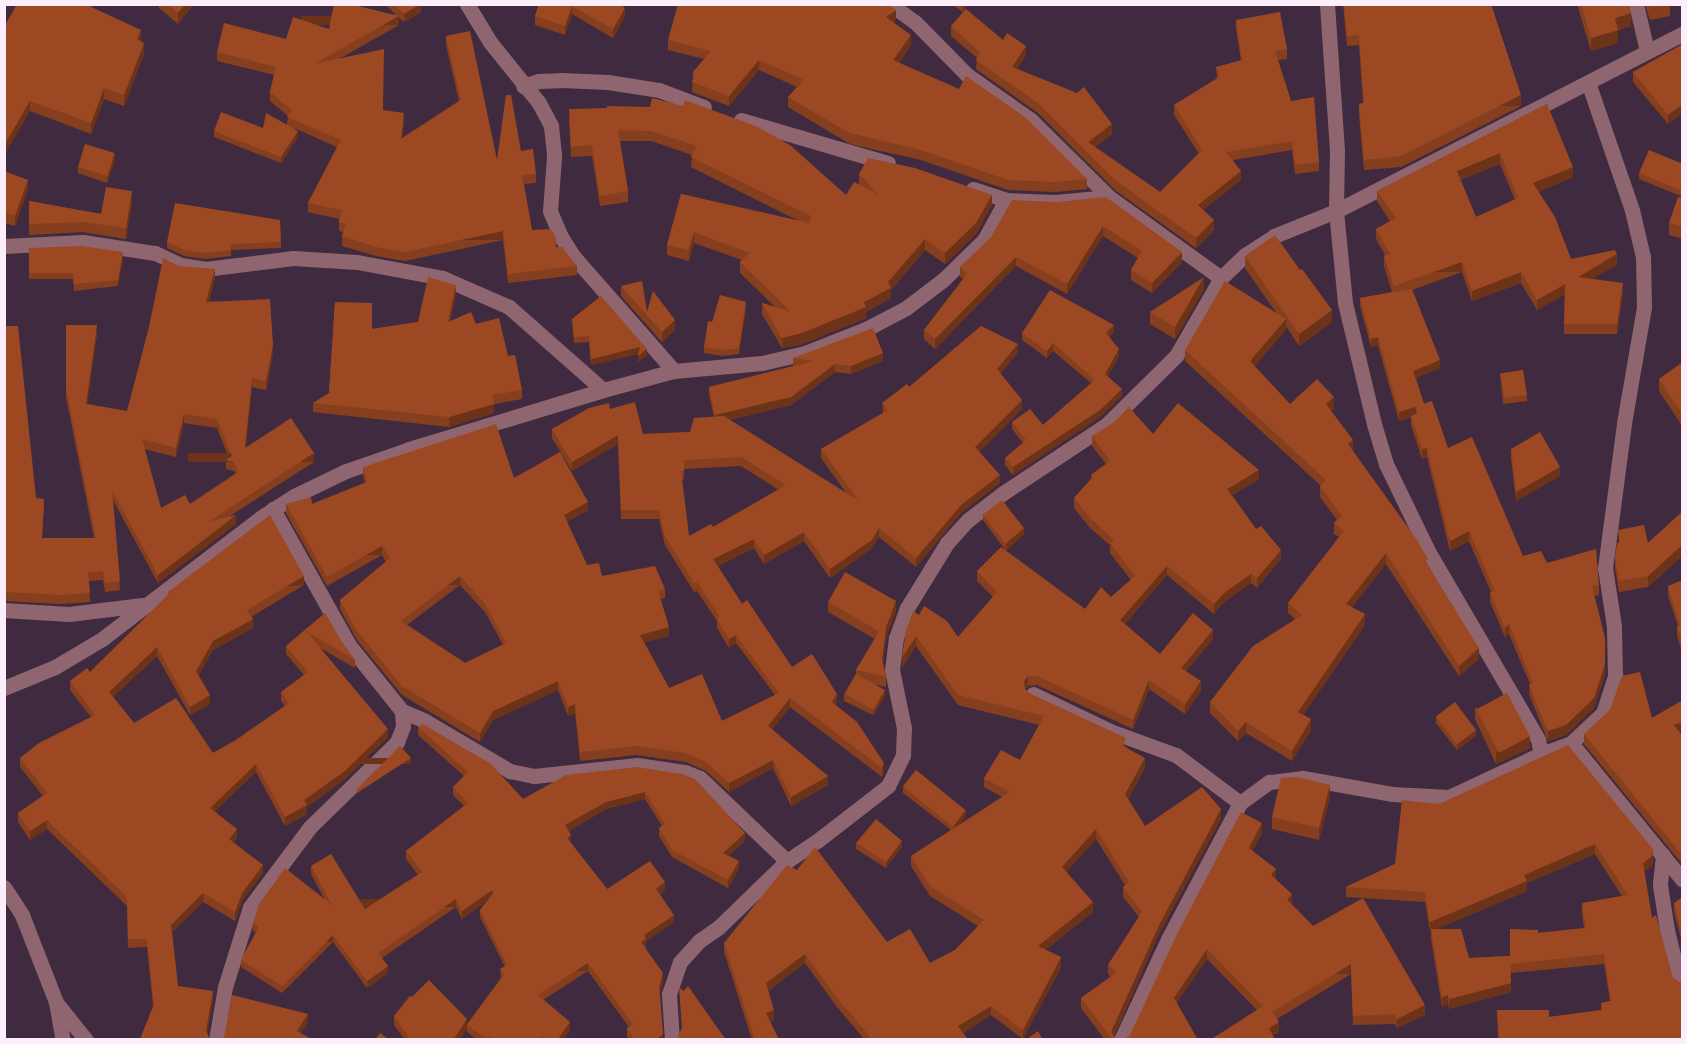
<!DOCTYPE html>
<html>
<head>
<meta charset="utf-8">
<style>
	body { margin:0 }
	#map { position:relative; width:1687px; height:1044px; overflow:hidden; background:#402a3f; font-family:Jost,sans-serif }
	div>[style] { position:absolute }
	.minor>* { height:15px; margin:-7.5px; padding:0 7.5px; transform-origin:7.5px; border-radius:7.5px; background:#8f6670 }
	.wall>* { inset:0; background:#863f1e }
	.shaded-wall>* { inset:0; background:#6d3318; transform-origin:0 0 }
	.building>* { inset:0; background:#9c4923; transform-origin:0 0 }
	span { translate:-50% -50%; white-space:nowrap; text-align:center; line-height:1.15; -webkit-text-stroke:6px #402a3f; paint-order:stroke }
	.frame { position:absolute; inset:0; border:6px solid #fceefb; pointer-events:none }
</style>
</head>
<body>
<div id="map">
	<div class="minor">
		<i style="left:467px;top:4px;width:44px;rotate:58.8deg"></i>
		<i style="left:490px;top:42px;width:78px;rotate:51.2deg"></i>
		<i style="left:539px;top:103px;width:26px;rotate:62deg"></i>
		<i style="left:551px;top:126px;width:31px;rotate:84deg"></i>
		<i style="left:554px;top:157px;width:54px;rotate:94.2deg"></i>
		<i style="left:550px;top:211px;width:26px;rotate:67deg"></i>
		<i style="left:560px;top:235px;width:26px;rotate:58deg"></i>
		<i style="left:574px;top:257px;width:152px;rotate:48.7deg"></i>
		<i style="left:890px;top:4px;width:31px;rotate:36deg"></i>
		<i style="left:915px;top:22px;width:74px;rotate:45.5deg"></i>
		<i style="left:967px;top:75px;width:78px;rotate:35.1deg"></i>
		<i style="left:1031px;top:120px;width:110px;rotate:44.6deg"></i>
		<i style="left:1327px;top:4px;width:147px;rotate:86.1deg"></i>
		<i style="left:1337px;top:151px;width:60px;rotate:91deg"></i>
		<i style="left:1336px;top:211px;width:92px;rotate:84.4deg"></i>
		<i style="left:1345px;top:303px;width:124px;rotate:76.5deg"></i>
		<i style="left:1374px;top:424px;width:42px;rotate:73.3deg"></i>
		<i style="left:1386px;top:464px;width:97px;rotate:64.2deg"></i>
		<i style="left:1428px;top:551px;width:218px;rotate:59.7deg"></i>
		<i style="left:1538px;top:739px;width:15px;rotate:79deg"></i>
		<i style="left:1636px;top:4px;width:48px;rotate:76.8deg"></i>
		<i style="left:523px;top:86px;width:16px;rotate:-18deg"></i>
		<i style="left:538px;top:81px;width:23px;rotate:-2deg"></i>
		<i style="left:561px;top:80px;width:47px;rotate:2.4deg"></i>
		<i style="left:608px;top:82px;width:52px;rotate:8.9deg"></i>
		<i style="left:659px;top:90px;width:48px;rotate:20.7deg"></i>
		<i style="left:741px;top:120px;width:153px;rotate:16.3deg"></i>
		<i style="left:973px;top:189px;width:35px;rotate:18deg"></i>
		<i style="left:1006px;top:200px;width:49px;rotate:2.3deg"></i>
		<i style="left:1055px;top:202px;width:54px;rotate:-5.3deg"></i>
		<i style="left:1109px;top:197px;width:138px;rotate:35.9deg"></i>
		<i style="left:4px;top:246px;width:79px;rotate:-2.9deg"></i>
		<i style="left:83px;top:242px;width:73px;rotate:8.7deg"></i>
		<i style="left:155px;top:253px;width:29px;rotate:25deg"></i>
		<i style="left:181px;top:265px;width:24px;rotate:9deg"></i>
		<i style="left:205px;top:269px;width:89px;rotate:-7.1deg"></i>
		<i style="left:293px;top:258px;width:64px;rotate:3.6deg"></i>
		<i style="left:357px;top:262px;width:87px;rotate:10.5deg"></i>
		<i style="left:443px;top:278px;width:72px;rotate:23.7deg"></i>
		<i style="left:509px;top:307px;width:125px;rotate:41.4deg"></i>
		<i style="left:4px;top:610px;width:65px;rotate:3.5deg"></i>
		<i style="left:69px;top:614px;width:74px;rotate:-7deg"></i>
		<i style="left:4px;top:688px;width:55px;rotate:-22.4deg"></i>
		<i style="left:55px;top:667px;width:55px;rotate:-30.8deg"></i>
		<i style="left:102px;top:639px;width:199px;rotate:-37.4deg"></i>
		<i style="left:260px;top:518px;width:40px;rotate:-32.9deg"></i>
		<i style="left:294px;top:496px;width:58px;rotate:-25.7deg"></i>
		<i style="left:346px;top:471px;width:67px;rotate:-19.2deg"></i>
		<i style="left:409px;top:449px;width:203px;rotate:-16.9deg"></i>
		<i style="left:603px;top:390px;width:73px;rotate:-15deg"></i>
		<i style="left:674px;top:371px;width:88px;rotate:-5.2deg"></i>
		<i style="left:762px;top:363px;width:44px;rotate:-13.1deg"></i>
		<i style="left:805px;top:353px;width:66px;rotate:-21.5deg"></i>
		<i style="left:866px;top:329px;width:45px;rotate:-27.7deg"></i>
		<i style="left:906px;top:308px;width:48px;rotate:-37.3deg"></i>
		<i style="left:944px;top:279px;width:56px;rotate:-44.3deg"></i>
		<i style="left:984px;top:240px;width:46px;rotate:-61.2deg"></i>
		<i style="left:1033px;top:694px;width:85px;rotate:25.7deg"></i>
		<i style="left:1110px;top:731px;width:70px;rotate:20deg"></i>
		<i style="left:1176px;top:755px;width:80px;rotate:36.9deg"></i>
		<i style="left:1240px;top:803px;width:36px;rotate:-36deg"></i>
		<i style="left:1269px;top:782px;width:34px;rotate:-7deg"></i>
		<i style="left:1303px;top:778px;width:90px;rotate:10.2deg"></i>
		<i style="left:1392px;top:794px;width:57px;rotate:3deg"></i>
		<i style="left:1449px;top:797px;width:102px;rotate:-25.1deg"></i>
		<i style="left:1541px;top:754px;width:32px;rotate:-20deg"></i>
		<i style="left:1571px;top:743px;width:44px;rotate:-43.2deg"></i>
		<i style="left:1603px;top:713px;width:40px;rotate:-72deg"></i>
		<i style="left:1615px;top:675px;width:49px;rotate:-91.2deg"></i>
		<i style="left:1614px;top:626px;width:59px;rotate:-98.8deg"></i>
		<i style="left:1605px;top:568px;width:146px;rotate:-82.5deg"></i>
		<i style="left:1624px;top:423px;width:118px;rotate:-80.2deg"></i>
		<i style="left:1644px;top:307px;width:50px;rotate:-91.1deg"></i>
		<i style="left:1643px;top:257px;width:48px;rotate:-103.2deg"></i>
		<i style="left:1632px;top:210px;width:135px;rotate:-109deg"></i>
		<i style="left:402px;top:711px;width:25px;rotate:23deg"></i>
		<i style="left:425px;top:721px;width:99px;rotate:30.5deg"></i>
		<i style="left:510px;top:771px;width:25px;rotate:12deg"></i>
		<i style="left:534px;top:776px;width:104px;rotate:-6.1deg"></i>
		<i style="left:637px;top:765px;width:49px;rotate:8.3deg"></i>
		<i style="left:685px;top:772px;width:16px;rotate:22deg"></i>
		<i style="left:700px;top:778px;width:120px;rotate:43.7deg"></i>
		<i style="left:787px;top:861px;width:95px;rotate:135.9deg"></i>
		<i style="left:719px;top:927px;width:24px;rotate:145deg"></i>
		<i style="left:699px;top:941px;width:28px;rotate:132deg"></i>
		<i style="left:680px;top:962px;width:34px;rotate:109deg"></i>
		<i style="left:669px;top:994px;width:46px;rotate:86.3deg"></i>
		<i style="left:1571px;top:743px;width:176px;rotate:50.8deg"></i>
		<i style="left:1663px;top:855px;width:30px;rotate:96deg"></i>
		<i style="left:1660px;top:885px;width:46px;rotate:81.2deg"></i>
		<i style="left:1667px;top:930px;width:46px;rotate:76.3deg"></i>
		<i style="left:1678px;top:975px;width:9px;rotate:63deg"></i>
		<i style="left:787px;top:861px;width:36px;rotate:-34deg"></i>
		<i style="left:817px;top:841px;width:90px;rotate:-37.8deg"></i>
		<i style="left:888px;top:786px;width:34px;rotate:-64deg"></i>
		<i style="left:903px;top:755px;width:27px;rotate:-88deg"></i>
		<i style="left:904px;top:728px;width:59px;rotate:-101.7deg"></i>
		<i style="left:892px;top:670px;width:32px;rotate:-83deg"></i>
		<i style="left:896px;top:638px;width:32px;rotate:-70deg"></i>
		<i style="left:907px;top:608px;width:76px;rotate:-58.4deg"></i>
		<i style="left:947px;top:543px;width:31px;rotate:-48deg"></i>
		<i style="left:968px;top:520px;width:44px;rotate:-37.6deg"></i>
		<i style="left:1003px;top:493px;width:123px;rotate:-33.4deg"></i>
		<i style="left:1106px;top:425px;width:98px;rotate:-44.6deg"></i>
		<i style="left:1176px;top:356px;width:90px;rotate:-60deg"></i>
		<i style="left:1221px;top:278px;width:33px;rotate:-44deg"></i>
		<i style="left:1245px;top:255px;width:35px;rotate:-33deg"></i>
		<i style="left:1274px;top:236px;width:67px;rotate:-22deg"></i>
		<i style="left:1336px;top:211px;width:389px;rotate:-27.1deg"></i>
		<i style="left:4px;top:887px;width:33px;rotate:57deg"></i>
		<i style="left:22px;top:915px;width:93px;rotate:68.7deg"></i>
		<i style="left:56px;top:1002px;width:39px;rotate:80deg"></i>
		<i style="left:58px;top:1005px;width:45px;rotate:51.3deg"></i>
		<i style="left:216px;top:1040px;width:54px;rotate:-80.4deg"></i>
		<i style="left:225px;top:987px;width:84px;rotate:-72.6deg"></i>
		<i style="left:250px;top:907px;width:100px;rotate:-53.1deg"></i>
		<i style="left:310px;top:827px;width:122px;rotate:-44.3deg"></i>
		<i style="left:397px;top:742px;width:17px;rotate:-69deg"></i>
		<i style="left:403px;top:726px;width:15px;rotate:-94deg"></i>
		<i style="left:402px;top:711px;width:85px;rotate:-128.8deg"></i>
		<i style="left:349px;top:645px;width:156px;rotate:-119.2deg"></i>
		<i style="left:1121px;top:1040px;width:111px;rotate:-65deg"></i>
		<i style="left:1168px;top:939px;width:154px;rotate:-62.1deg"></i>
	</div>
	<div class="wall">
		<i style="clip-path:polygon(12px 4px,92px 4px,92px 7px,140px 41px,144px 54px,124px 106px,104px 99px,91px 134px,30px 111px,17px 6px)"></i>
		<i style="clip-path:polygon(159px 4px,194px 4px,178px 24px,159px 8px)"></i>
		<i style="clip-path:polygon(385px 4px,422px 4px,420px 13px,404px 22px,399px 18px,399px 25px,339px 59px,383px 110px,404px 122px,402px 138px,459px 101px,446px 45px,446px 36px,497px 160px,521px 151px,536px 174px,536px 183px,524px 184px,532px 230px,556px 247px,577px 266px,577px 275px,508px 283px,503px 240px,405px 261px,376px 256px,342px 246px,342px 236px,343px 232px,339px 231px,339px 219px,308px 212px,308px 203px,337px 147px,294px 128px,298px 137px,281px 163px,214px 137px,214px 131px,263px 128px,287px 125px,288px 116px,270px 101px,270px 92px,274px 75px,217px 61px,217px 52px,286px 39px,396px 15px)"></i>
		<i style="clip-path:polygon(539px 4px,620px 4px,625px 16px,613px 38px,572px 14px,565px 35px,535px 25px,535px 16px)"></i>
		<i style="clip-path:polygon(952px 4px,968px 4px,963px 12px)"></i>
		<i style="clip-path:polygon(1343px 4px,1491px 4px,1521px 106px,1401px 167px,1364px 170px,1359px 115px,1359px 104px,1363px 103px,1359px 45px,1347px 46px)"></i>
		<i style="clip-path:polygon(1577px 4px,1629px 4px,1631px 26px,1618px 30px,1618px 43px,1591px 51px)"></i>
		<i style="clip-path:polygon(1645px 4px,1670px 4px,1670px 16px,1650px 20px)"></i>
		<i style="clip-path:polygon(896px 20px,893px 22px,911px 45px,899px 63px,1087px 179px,1087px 189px,1055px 192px,1008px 190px,921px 160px,850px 144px,788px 107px,788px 97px,797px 87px,759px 70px,729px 106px,692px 92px,693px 72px,704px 59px,668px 50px,668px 40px)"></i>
		<i style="clip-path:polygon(1236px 20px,1287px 49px,1287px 59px,1278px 60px,1291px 101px,1319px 162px,1319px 171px,1295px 174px,1292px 150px,1233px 160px,1241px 180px,1203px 210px,1214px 230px,1196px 248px,1115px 190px,1038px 113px,976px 69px,977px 58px,951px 36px,951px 26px,1003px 40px,1026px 55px,1017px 69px,1112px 134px,1095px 147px,1160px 192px,1199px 154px,1174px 115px,1174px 105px,1217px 79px,1216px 67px,1241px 61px,1236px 29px)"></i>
		<i style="clip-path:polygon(1683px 44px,1668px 124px,1633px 82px,1633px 72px)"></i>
		<i style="clip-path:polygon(evenodd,1547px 104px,1573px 177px,1538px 192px,1571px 259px,1617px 265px,1592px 278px,1623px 293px,1617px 334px,1564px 334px,1565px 294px,1537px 310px,1521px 283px,1472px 301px,1462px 272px,1412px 290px,1440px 368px,1416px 378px,1424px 404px,1448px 448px,1523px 556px,1547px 563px,1599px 585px,1599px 595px,1594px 596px,1605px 674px,1594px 708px,1566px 735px,1548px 741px,1529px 694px,1530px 684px,1509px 634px,1505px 637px,1490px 602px,1490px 593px,1491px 592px,1469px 541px,1450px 551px,1427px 457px,1422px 459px,1411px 425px,1411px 417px,1399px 421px,1378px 345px,1371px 347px,1360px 306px,1360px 298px,1392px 292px,1384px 266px,1384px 256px,1385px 255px,1376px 239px,1376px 229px,1390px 221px,1377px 201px,1377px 191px,1547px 104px,1500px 164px,1515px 200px,1476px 217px,1460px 180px,1500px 164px)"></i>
		<i style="clip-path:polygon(607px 108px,846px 195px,859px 184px,859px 174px,992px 205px,976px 234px,945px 264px,925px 250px,891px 290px,891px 298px,866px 312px,866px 318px,802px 344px,782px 348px,762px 314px,762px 303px,775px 307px,740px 273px,740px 262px,742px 260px,694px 243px,689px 261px,667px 255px,667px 245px,681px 194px,799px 221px,691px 167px,692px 155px,651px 141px,620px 141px,628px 191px,628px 202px,600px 206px,592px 156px,571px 157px,569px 120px)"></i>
		<i style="clip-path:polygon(115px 159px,107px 183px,78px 173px,78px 167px)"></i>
		<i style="clip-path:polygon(1683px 164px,1683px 197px,1639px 179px,1639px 173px)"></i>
		<i style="clip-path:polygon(4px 171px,28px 190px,15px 226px,4px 223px)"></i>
		<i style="clip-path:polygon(1683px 198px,1683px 239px,1669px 235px,1669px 223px)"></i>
		<i style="clip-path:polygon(29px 201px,101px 214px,132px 202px,126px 239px,83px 232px,29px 235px)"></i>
		<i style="clip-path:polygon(1056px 202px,1182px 262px,1152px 293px,1131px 280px,1131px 270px,1138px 258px,1103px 236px,1067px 294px,1016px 266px,935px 349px,924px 339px,924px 330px,963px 279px,960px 277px,960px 267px)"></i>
		<i style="clip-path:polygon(280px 220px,281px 248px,231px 250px,231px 256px,205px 259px,184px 256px,167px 248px,167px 242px)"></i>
		<i style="clip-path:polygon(29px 248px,123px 258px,118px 286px,74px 291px,73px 279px,29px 279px)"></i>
		<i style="clip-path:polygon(1245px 256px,1332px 322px,1299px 346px,1286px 326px,1286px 330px,1254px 366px,1290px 404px,1334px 408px,1331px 411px,1353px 451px,1428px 566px,1479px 659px,1459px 676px,1386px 564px,1352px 607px,1365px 625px,1303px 715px,1311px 730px,1292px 761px,1246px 733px,1238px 741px,1210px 713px,1210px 702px,1295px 619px,1288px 613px,1288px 603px,1339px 537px,1334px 534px,1334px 523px,1337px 520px,1320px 497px,1320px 485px,1185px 361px,1185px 350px,1277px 314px,1245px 268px)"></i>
		<i style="clip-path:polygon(evenodd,179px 266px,215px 278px,209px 302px,273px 354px,266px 390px,252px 387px,245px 447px,314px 462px,230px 516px,236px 524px,158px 583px,113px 500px,120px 590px,105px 592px,103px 580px,89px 581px,90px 602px,61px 604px,4px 601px,4px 326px,36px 498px,44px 507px,42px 538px,94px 538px,66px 397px,66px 325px,97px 334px,87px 404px,127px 411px,179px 266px,184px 423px,217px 428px,229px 458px,226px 460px,226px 469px,234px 471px,236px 474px,190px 504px,161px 508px,144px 449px,176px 457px,184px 423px)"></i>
		<i style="clip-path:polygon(621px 286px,647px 312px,675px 330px,662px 342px,621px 296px)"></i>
		<i style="clip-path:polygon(1204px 289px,1175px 339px,1150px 324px,1150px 312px)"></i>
		<i style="clip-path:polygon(456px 294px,450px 321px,476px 324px,508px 356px,522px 390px,522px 399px,494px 404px,494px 413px,449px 427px,313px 412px,313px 403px,329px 393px,335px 302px,372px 329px,418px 322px)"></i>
		<i style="clip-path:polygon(746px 309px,739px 354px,723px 356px,704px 353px,704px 347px,712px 322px)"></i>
		<i style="clip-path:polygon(572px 319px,647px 355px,638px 362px,638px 354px,591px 365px,589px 342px,574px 343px)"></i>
		<i style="clip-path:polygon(1114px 332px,1109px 337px,1119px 356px,1108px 376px,1122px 396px,1100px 417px,1013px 475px,1005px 465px,1005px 458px,1023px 443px,1012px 429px,1012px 422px,1043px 425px,1091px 383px,1053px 351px,1047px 358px,1022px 340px,1022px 333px)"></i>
		<i style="clip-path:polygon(evenodd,1018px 352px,1000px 374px,1022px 409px,979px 452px,1000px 483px,961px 513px,916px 567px,879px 537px,872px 548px,830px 578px,804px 541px,764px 564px,754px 548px,718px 566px,742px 604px,792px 667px,837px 703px,835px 705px,884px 771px,882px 777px,790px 707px,772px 729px,828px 785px,791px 806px,773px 768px,729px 792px,706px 771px,686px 762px,636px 755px,580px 761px,575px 713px,568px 716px,558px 690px,493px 720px,480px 742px,402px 695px,357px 640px,340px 609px,340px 600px,386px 562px,382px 555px,327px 586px,286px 513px,286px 504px,312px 504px,365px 483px,363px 475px,363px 467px,514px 478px,588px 510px,567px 522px,587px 565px,602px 576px,665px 589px,665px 598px,660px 599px,669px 636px,644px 642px,669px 688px,722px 721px,775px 695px,736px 643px,729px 648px,717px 628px,717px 621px,697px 591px,694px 592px,665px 545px,659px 519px,621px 519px,618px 444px,572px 471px,552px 438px,552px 429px,610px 409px,643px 434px,690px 432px,714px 417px,709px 395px,709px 387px,793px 366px,793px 358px,883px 361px,851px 374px,835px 372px,791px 405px,729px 420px,847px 494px,821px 458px,821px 449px,883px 413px,882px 403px,909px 387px,1018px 352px,741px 466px,779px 490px,713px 527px,689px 536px,682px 480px,684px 479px,684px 469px,741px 466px,1018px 352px,460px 585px,485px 612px,503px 645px,465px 663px,407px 625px,460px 585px)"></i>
		<i style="clip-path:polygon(1683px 362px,1683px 422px,1681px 424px,1659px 391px,1659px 379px)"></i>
		<i style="clip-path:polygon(1500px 373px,1527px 395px,1527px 401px,1503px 404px)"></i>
		<i style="clip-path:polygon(1153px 434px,1259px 479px,1232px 495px,1256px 529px,1281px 559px,1257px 588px,1251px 583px,1224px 602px,1214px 614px,1167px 575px,1125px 624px,1160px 654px,1213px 639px,1186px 671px,1201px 691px,1185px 714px,1149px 689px,1133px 729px,1037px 685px,1028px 686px,1025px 689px,1029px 693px,1126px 747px,1145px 768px,1128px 799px,1145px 826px,1221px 819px,1159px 934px,1114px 1036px,1116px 1039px,1119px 1040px,1105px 1040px,1081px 1008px,1081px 998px,1111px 977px,1108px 974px,1108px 965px,1139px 917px,1123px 897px,1123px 887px,1125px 885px,1096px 839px,1066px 872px,1093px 912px,1045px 950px,1061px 967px,1023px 1039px,991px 1015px,963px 1033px,968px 1040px,865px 1040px,837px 1007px,805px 963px,768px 991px,774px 1020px,770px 1021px,779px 1040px,752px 1040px,724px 952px,724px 943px,887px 942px,930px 963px,955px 950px,978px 926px,930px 896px,911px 866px,911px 856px,951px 830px,903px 793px,903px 787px,966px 816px,959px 825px,1002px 797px,984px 787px,984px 778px,1020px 760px,1039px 725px,958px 705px,916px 646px,902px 668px,906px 631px,958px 637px,993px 597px,977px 581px,977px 571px,1085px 609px,1111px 597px,1131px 580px,1110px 553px,1110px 545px,1091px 529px,1074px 508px,1074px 498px,1091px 479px,1091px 475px,1106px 464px,1092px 446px,1092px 436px)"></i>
		<i style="clip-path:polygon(1511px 449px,1560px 476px,1516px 501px,1511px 459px)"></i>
		<i style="clip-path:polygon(1683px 511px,1683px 555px,1648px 587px,1619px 592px,1615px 568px,1615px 557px,1619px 542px,1618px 530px,1648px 543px)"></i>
		<i style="clip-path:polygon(983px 514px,1024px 534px,1006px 551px,983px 520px)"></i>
		<i style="clip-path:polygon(1683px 580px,1683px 654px,1677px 636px,1677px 626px,1678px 626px,1668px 596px,1668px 586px)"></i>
		<i style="clip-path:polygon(304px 585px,251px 617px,253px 628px,213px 650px,198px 675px,210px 704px,190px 715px,157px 656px,113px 697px,134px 723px,213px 753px,236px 740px,285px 706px,281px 701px,281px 692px,304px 675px,286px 654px,286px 646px,325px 613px,341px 641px,355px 660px,355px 668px,320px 648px,388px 737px,345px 779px,307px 807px,307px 814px,285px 826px,256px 772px,215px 811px,237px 838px,233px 842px,263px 873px,242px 901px,235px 921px,203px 902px,172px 932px,178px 986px,213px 999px,207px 1033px,209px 1038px,212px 1040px,141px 1040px,141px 1037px,153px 1006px,147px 947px,128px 948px,127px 906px,47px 829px,30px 840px,18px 822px,18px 813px,43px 796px,20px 767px,20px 758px,91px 717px,70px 690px,70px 681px,90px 672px,168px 595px,168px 592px)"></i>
		<i style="clip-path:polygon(828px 602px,896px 611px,886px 637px,883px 663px,886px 677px,886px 687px,876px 685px,885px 696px,873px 715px,844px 701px,844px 694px,856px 674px,856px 670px,875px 639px,828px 612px)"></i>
		<i style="clip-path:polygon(1683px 700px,1683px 731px,1679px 732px,1683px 737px,1683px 865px,1584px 744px,1584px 734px,1652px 718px)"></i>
		<i style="clip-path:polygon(1475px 707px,1530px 748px,1496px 764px,1475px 719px)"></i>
		<i style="clip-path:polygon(1436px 717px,1476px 736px,1457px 750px,1436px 723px)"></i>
		<i style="clip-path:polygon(418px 727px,523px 799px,637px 767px,745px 841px,729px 855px,739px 869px,728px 888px,672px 857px,659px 836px,659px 828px,662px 826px,645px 799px,606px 809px,569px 831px,571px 843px,607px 889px,665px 890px,660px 894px,674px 922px,646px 941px,646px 947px,645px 948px,663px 981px,660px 993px,663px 1040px,629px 1040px,627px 1036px,627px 1028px,629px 1027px,588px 971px,543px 1000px,570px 1030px,563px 1040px,477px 1040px,467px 1032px,467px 1029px,459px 1040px,405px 1040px,394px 1025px,394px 1016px,412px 997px,467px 1024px,501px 978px,500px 969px,505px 967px,480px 917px,480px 910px,488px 900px,462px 919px,456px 907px,382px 958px,388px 973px,367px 988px,333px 942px,282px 993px,241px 967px,241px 960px,256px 932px,253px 931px,253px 923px,325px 900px,311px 874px,311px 866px,365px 909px,418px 875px,406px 859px,406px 851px,464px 806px,453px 795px,453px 787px,464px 776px,418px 735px)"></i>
		<i style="clip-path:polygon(1330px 797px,1319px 840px,1272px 829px,1272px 817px)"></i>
		<i style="clip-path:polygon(evenodd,1439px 804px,1653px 859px,1652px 866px,1644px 871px,1652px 918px,1673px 978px,1681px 983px,1683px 1040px,1498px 1040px,1497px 1010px,1549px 1017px,1601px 1010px,1601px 1003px,1610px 1001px,1604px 964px,1510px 973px,1511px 992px,1449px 1009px,1448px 1004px,1442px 1007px,1431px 939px,1431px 931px,1430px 932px,1425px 902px,1346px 897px,1346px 887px,1395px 864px,1439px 804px,1595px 854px,1622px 896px,1582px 903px,1582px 913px,1584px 928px,1538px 933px,1510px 929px,1510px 956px,1469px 958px,1435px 929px,1527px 891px,1527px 883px,1595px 854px)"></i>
		<i style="clip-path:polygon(1262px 833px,1252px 851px,1276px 879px,1292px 904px,1313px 926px,1425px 1015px,1397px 1028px,1395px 1024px,1353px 1025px,1351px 974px,1277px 1019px,1279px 1032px,1273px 1035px,1257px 1010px,1207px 959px,1130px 1035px)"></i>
		<i style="clip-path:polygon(856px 843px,902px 847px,886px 868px,856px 849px)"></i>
		<i style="clip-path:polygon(1683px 897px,1683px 946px,1674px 912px,1674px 903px)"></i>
	</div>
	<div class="shaded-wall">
		<i style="clip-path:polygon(185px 4px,194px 4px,178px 24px,178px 13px)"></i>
		<i style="clip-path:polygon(420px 4px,422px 4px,420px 13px,404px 22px,404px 14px)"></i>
		<i style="clip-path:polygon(963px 4px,968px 4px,963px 12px)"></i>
		<i style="clip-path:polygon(572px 6px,572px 14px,565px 35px,565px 26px)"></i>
		<i style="clip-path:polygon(625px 8px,625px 16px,613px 38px,613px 29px)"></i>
		<i style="clip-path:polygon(896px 10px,896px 20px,886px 27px,886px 17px)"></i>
		<i style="clip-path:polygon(1631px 13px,1631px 26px,1615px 30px,1615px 18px)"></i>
		<i style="left:399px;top:16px;width:9px;height:98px;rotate:90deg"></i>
		<i style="clip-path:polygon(141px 30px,141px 41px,137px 50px,137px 39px)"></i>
		<i style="clip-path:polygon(1618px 30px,1618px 43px,1591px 51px,1591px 38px)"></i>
		<i style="clip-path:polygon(911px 35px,911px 45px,893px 70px,893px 60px)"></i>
		<i style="clip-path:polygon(144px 43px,144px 54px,124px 106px,124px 95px)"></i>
		<i style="clip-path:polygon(1026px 46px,1026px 55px,1012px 77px,1012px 67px)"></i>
		<i style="clip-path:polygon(759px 60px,759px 70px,729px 106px,729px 96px)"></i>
		<i style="clip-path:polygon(104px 88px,104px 99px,91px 134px,91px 123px)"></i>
		<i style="left:1521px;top:95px;width:11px;height:135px;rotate:90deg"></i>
		<i style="clip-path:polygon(30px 101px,30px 111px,4px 156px,4px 146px)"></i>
		<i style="clip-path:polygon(1683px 104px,1683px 113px,1668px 124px,1668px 115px)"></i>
		<i style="clip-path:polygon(404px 113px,404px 122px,401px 148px,401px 139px)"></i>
		<i style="clip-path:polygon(1112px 124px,1112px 134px,1088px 152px,1088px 142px)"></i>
		<i style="clip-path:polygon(298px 131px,298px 137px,281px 163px,281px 157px)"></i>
		<i style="clip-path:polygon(115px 153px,115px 159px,107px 183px,107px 177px)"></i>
		<i style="clip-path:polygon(1500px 153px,1500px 164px,1457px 181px,1457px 171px)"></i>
		<i style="clip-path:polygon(1573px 167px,1573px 177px,1533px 194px,1533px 183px)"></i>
		<i style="clip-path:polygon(1241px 171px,1241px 180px,1198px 214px,1198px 205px)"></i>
		<i style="clip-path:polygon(28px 180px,28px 190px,15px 226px,15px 216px)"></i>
		<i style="clip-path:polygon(132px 191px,132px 202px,126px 239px,126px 228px)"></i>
		<i style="clip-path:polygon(992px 195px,992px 205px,976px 234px,945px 264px,945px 253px)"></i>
		<i style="clip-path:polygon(1214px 220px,1214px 230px,1196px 248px,1196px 238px)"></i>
		<i style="clip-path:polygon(1103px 226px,1103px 236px,1067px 294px,1067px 284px)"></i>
		<i style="left:503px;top:231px;width:9px;height:100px;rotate:90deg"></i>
		<i style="clip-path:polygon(694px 232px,694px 243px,689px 261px,689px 250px)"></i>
		<i style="clip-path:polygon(925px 239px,925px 250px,891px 290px,891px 298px,866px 312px,866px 318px,802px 344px,782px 348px,782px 338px,864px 302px,888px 282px)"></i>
		<i style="clip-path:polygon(123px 252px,123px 258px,118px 286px,118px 280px)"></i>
		<i style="clip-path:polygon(1182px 252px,1182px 262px,1152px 293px,1152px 283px)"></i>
		<i style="clip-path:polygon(1617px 254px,1617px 265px,1578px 287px,1578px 277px)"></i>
		<i style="clip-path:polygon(1016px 257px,1016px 266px,935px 349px,935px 339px)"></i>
		<i style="left:1462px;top:262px;width:10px;height:72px;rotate:90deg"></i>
		<i style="clip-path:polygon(215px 269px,215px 278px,206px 311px,206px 302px)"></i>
		<i style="clip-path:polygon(1521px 272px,1521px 283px,1472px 301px,1472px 291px)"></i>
		<i style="clip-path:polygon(1204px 277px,1204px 289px,1175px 339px,1175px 327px)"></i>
		<i style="clip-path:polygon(1623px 283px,1623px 293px,1617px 334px,1617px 324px)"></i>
		<i style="clip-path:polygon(1565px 284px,1565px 294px,1537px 310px,1537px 300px)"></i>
		<i style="clip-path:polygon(456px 285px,456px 294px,448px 331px,448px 322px)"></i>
		<i style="clip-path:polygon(746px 302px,746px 309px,739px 354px,739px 348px)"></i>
		<i style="clip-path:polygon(1332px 310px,1332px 322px,1299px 346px,1299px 334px)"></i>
		<i style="clip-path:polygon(1286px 319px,1286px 330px,1250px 372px,1250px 361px)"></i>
		<i style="clip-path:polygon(675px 320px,675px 330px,662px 342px,662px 332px)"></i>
		<i style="clip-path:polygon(97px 325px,97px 334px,86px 413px,86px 404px)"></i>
		<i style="clip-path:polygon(1114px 325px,1114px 332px,1106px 340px,1106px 333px)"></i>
		<i style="clip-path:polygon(1378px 337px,1378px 345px,1371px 347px,1371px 339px)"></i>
		<i style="clip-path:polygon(1053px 343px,1053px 351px,1047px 358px,1047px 351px)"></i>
		<i style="clip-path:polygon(1018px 344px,1018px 352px,997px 378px,997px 369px)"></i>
		<i style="clip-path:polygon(273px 345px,273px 354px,266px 390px,266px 381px)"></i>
		<i style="clip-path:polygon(640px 347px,640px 354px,591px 365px,591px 359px)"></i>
		<i style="clip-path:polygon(647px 349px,647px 355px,638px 362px,638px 356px)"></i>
		<i style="clip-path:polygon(1119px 349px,1119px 356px,1105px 381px,1105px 374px)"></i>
		<i style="clip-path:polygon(883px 353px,883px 361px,851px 374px,851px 366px)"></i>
		<i style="clip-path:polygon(1440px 360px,1440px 368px,1413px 379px,1413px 371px)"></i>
		<i style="clip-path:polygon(835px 364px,835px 372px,791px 405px,715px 423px,715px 415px)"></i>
		<i style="clip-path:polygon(252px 378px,252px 387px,245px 457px,245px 448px)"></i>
		<i style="clip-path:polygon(1122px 389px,1122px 396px,1100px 417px,1013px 475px,1013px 467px)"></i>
		<i style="clip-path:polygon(1334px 397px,1334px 408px,1326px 415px,1326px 404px)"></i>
		<i style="clip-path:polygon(1022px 400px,1022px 409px,975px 456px,975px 447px)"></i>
		<i style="clip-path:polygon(494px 404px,494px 413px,449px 427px,449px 417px)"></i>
		<i style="clip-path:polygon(1416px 407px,1416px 415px,1399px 421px,1399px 412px)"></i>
		<i style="clip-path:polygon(1683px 410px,1683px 422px,1681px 424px,1681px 412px)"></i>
		<i style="clip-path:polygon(184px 414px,184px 423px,176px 457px,176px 448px)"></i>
		<i style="clip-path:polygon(618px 435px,618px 444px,572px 471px,572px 462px)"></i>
		<i style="clip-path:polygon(1353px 440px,1353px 450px,1348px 454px,1348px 444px)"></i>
		<i style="clip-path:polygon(1427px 448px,1427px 457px,1422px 459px,1422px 449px)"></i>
		<i style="left:314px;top:453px;width:9px;height:126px;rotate:90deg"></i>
		<i style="clip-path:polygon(1560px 467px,1560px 476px,1516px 501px,1516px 492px)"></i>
		<i style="clip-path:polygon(1259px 470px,1259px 479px,1227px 498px,1227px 489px)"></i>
		<i style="clip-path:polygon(1000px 475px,1000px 483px,961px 513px,916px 567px,916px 558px,961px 505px)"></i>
		<i style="clip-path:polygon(588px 502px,588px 510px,564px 524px,564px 515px)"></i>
		<i style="clip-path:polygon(236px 515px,236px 524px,158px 583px,158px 575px)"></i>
		<i style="clip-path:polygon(879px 528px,879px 537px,872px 548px,830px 578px,830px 569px)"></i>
		<i style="clip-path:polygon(1024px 528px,1024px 534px,1006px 551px,1006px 544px)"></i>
		<i style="clip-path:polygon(1469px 531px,1469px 541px,1450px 551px,1450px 541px)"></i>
		<i style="clip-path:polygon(804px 532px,804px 541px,764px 564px,764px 555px)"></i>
		<i style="clip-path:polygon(754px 539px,754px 548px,713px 568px,713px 559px)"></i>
		<i style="clip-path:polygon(1683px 544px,1683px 555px,1648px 587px,1648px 576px)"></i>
		<i style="left:382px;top:546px;width:9px;height:63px;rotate:90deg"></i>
		<i style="clip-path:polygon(1281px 550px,1281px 559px,1257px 588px,1257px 578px)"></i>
		<i style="clip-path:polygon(1386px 553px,1386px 564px,1346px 615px,1346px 604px)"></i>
		<i style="clip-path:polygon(1167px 566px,1167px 575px,1120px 629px,1120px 620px)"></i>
		<i style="clip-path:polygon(1251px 574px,1251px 583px,1224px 602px,1214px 614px,1214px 604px,1224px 593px)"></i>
		<i style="left:304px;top:576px;width:9px;height:66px;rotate:90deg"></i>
		<i style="left:460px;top:576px;width:9px;height:74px;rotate:90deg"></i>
		<i style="clip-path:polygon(896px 601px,896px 611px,886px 637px,882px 669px,882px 659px,886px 627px)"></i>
		<i style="clip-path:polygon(1365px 614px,1365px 625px,1298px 722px,1298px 712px)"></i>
		<i style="clip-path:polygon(253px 619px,253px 628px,213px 650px,196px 680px,196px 671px,213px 641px)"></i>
		<i style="clip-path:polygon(1509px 624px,1509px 634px,1505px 637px,1505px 628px)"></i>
		<i style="clip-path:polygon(669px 627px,669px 636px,640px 644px,640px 635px)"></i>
		<i style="clip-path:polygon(1213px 630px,1213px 639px,1181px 677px,1181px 668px)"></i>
		<i style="clip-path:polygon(736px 635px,736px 643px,729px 648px,729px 639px)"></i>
		<i style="clip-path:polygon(916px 636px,916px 646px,902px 668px,902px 658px)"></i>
		<i style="clip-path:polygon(157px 647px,157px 656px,109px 701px,109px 692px)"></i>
		<i style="clip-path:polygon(1479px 648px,1479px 659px,1459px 676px,1459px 666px)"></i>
		<i style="clip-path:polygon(1605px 664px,1605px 674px,1594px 708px,1566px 735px,1548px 741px,1548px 731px)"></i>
		<i style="clip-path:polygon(1028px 676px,1028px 686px,1024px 690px,1024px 681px)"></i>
		<i style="clip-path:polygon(1149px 680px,1149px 689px,1133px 729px,1133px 720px)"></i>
		<i style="clip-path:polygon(558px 681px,558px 690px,493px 720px,480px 742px,480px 733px,493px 711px)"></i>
		<i style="clip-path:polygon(1201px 681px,1201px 691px,1185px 714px,1185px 704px)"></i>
		<i style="clip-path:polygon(885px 690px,885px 696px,873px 715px,873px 709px)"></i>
		<i style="clip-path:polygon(837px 694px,837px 703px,832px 711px,832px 702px)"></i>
		<i style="clip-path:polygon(210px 695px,210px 704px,190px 715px,190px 707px)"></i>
		<i style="clip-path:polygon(790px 698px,790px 707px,768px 735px,768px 726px)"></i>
		<i style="clip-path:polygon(575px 704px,575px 713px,568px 716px,568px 707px)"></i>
		<i style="clip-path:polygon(1311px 719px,1311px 730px,1292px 761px,1292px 751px)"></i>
		<i style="clip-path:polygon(1246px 722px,1246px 733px,1238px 741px,1238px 731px)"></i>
		<i style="clip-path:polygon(1683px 722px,1683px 731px,1674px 734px,1674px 725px)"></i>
		<i style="clip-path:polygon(388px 729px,388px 737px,345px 779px,307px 807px,307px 814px,285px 826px,285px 817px)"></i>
		<i style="clip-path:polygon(1476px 730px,1476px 736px,1457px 750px,1457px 744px)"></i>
		<i style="clip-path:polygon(1530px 736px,1530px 748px,1496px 764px,1496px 752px)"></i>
		<i style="left:411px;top:758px;width:6px;height:64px;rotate:90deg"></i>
		<i style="clip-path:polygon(1145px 758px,1145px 768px,1125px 804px,1125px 794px)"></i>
		<i style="clip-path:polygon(773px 760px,773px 768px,729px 792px,729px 783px)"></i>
		<i style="clip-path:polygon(884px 763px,884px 771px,882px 777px,882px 768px)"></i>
		<i style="clip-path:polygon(256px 764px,256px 772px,210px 816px,210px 808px)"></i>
		<i style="clip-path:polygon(828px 776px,828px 785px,791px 806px,791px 797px)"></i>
		<i style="clip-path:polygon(1330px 785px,1330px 797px,1319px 840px,1319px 828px)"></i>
		<i style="clip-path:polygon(645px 792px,645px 799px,606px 809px,565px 833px,565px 825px,606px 802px)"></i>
		<i style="clip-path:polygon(1221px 809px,1221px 819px,1159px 934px,1112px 1039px,1111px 1032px,1159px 925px)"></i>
		<i style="clip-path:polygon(966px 810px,966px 816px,954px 832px,954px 826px)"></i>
		<i style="clip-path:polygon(47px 820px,47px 829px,30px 840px,30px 831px)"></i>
		<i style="clip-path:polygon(1262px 823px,1262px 833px,1249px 858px,1249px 848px)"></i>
		<i style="clip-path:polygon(237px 829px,237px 838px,229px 848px,229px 839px)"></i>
		<i style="clip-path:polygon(1096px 829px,1096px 839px,1062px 877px,1062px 867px)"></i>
		<i style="clip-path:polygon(745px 833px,745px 841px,723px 860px,723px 853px)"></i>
		<i style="clip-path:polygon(571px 835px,571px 843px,567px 846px,567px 838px)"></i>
		<i style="clip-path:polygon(902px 841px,902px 847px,886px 868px,886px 862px)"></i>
		<i style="clip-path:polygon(1595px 844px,1595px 854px,1527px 883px,1527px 891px,1430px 932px,1430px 922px,1524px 875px)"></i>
		<i style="clip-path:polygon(1653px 849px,1652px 866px,1643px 872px,1643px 863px)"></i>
		<i style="clip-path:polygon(739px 861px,739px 869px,728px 888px,728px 880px)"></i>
		<i style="clip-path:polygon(263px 865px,263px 873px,242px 901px,235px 921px,235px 912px,242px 893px)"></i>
		<i style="clip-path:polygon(1276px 869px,1276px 879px,1271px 885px,1271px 875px)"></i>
		<i style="clip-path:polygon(665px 882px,665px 890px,656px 896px,656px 889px)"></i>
		<i style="clip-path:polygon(492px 890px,492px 897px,462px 919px,462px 911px)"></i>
		<i style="clip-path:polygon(203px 893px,203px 902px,171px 933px,171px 925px)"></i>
		<i style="clip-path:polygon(1292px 894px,1292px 904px,1287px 909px,1287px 900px)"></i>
		<i style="left:456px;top:899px;width:8px;height:95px;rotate:90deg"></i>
		<i style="clip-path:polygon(1093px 902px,1093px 912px,1038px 956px,1038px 946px)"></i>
		<i style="clip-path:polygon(674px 915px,674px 922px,646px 941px,646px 947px,641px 950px,641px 942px,644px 935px)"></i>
		<i style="left:333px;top:935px;width:7px;height:72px;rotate:90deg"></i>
		<i style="clip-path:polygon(1207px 949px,1207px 959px,1174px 1007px,1174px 998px)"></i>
		<i style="clip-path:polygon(805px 954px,805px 963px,766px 993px,766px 983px)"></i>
		<i style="clip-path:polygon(1061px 957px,1061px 967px,1023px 1039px,1023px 1030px)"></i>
		<i style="left:588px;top:963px;width:8px;height:59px;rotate:90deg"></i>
		<i style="left:1351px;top:964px;width:10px;height:92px;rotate:90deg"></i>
		<i style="clip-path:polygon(388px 966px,388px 973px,367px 988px,367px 981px)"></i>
		<i style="clip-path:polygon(663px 973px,663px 981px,659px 995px,659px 987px)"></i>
		<i style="clip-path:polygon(1511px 983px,1511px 992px,1449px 1009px,1449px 999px)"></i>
		<i style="clip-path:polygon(213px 991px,213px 999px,206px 1038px,206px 1030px)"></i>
		<i style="clip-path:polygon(1448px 995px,1448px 1004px,1442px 1007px,1442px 997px)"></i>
		<i style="clip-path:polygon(1425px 1005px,1425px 1015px,1397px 1028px,1397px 1019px)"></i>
		<i style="clip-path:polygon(991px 1006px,991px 1015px,958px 1036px,958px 1026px)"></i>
		<i style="clip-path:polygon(774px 1010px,774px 1020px,766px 1023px,766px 1013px)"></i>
		<i style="clip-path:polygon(308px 1014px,308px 1023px,297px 1039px,297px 1031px)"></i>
		<i style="clip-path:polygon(467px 1019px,467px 1029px,459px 1040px,453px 1040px)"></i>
		<i style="clip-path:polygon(570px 1022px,570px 1030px,563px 1040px,557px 1040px)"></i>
		<i style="clip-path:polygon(1279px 1022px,1279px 1032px,1269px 1038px,1269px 1028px)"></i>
		<i style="clip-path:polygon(663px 1034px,663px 1040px,655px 1040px)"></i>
	</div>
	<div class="building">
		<i style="clip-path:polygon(17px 4px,89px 4px,89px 6px,141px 30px,137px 39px,144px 43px,124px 95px,104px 88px,91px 123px,30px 101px,4px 146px,4px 27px)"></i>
		<i style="clip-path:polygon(168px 4px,185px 4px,178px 13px)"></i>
		<i style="clip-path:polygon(334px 4px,350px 4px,399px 16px,314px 64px,384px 49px,383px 110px,404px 113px,401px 139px,461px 100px,446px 36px,470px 31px,497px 160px,506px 95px,511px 95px,521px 151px,533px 149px,536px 174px,522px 175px,532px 230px,551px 229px,556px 237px,556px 247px,562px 247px,577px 266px,508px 274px,503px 231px,405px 252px,376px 247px,342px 236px,346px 224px,339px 222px,342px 210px,308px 203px,341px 140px,287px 117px,292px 110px,270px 92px,276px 67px,217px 52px,224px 23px,286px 39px,293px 17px,329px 29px)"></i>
		<i style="clip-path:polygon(394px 4px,420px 4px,404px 14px)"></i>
		<i style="clip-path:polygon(539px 4px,620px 4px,625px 8px,613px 29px,572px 6px,565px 26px,535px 16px)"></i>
		<i style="clip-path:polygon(678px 4px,888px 4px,896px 10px,886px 17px,911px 35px,893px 60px,959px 89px,966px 76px,1025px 117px,1087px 179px,1055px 182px,1008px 180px,921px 150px,850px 133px,788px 97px,804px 80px,759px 60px,729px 96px,692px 82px,695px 75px,693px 72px,711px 51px,668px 40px)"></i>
		<i style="clip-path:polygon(1344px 4px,1491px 4px,1521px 95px,1401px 156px,1364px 160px,1359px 104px,1364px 103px,1359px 35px,1347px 36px)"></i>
		<i style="clip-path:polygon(1581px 4px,1629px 4px,1631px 13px,1615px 18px,1618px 30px,1591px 38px)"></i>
		<i style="clip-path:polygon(1649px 4px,1664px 4px,1650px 7px)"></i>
		<i style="clip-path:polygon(966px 9px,1003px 40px,1007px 33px,1026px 46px,1012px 67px,1077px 93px,1084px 87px,1112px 124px,1088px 142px,1160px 192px,1202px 150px,1174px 105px,1219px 77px,1216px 67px,1242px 60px,1236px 20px,1280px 12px,1287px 49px,1275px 51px,1291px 101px,1314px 97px,1319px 162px,1295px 165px,1292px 141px,1226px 152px,1241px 171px,1198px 205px,1214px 220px,1196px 238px,1115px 180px,1038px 103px,976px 60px,980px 52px,951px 26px)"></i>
		<i style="clip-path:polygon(1683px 44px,1683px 104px,1668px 115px,1633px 72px)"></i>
		<i style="clip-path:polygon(652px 98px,683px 106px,685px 100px,758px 127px,790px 145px,846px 195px,854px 182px,879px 195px,859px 174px,868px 158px,915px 168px,992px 195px,976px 223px,945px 253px,925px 239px,888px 282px,891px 288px,864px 302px,866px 307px,802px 333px,782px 338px,762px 303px,791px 312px,740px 262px,750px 253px,694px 232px,689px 250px,667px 245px,681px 194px,809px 223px,811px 216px,691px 157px,697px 146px,651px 131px,618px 130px,628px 191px,600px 196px,592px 145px,571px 147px,569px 109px,607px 108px,607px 106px,650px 107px)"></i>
		<i style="clip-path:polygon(evenodd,1547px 104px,1573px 167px,1533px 183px,1555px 217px,1571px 259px,1615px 250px,1617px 254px,1578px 277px,1623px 283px,1617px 324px,1564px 324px,1565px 284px,1537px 300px,1521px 272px,1472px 291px,1462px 262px,1394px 286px,1384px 256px,1390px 254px,1376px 229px,1396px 218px,1377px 191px,1547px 104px,1500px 153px,1518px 198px,1476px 217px,1457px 171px,1500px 153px)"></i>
		<i style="clip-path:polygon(221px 112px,263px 128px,266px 113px,298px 131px,281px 157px,214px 131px)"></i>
		<i style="left:85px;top:144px;width:31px;height:24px;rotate:17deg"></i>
		<i style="clip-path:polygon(1649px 150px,1683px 164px,1683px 191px,1639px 173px)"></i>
		<i style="clip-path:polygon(4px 171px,28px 180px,15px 216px,4px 212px)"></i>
		<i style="clip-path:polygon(106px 187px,132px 191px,126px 228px,83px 222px,29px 224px,29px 201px,101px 214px)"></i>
		<i style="clip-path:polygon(1106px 197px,1182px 252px,1152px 283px,1131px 270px,1142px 251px,1103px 226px,1067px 284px,1016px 257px,935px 339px,924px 330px,967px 274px,960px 267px,991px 237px,1012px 200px,1056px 202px)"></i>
		<i style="clip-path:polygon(1678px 197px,1683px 198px,1683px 227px,1669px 223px)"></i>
		<i style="clip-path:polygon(175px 203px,280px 220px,281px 242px,230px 244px,231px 250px,205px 253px,184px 250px,167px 242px)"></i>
		<i style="clip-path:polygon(1275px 235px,1300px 270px,1302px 269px,1332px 310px,1299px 334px,1245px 256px)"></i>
		<i style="clip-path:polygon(82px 246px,123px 252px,118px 280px,74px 284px,73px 273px,29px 273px,29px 248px)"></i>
		<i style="clip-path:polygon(evenodd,163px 258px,179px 266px,215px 269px,206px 302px,270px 299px,273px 345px,266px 381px,252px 378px,245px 448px,291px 418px,314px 453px,208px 522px,236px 515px,158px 575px,112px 490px,120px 581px,105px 583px,103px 571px,88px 572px,90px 593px,61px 595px,4px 592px,4px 326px,18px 326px,36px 498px,44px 499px,42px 538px,96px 538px,66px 388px,66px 325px,97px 325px,86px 404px,127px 411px,149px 327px,163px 258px,184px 414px,217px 419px,232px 456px,226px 460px,234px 462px,238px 472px,190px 504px,185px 495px,161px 508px,142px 439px,176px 448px,184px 414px)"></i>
		<i style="clip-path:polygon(428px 277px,456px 285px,448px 322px,471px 312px,476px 324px,499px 318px,508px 356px,515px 355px,522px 390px,492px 395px,494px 404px,449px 417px,313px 403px,331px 392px,329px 392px,335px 302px,372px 303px,372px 329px,418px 322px)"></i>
		<i style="clip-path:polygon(1204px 277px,1175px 327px,1150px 312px)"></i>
		<i style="clip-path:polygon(642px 281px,647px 312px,653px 291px,675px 320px,662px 332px,621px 286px)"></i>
		<i style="clip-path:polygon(1225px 281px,1286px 319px,1250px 361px,1290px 404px,1317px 379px,1334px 397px,1326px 404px,1353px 440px,1348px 444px,1417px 540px,1428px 559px,1425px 561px,1479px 648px,1459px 666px,1386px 553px,1346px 604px,1365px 614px,1298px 712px,1311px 719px,1292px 751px,1246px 722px,1238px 731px,1210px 702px,1253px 646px,1302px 615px,1288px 603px,1344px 531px,1334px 523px,1342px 516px,1320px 486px,1326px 480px,1185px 350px)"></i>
		<i style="clip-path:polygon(1412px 289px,1440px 360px,1413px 371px,1424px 404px,1399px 412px,1378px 337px,1371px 339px,1360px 298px)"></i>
		<i style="clip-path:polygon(1050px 290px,1114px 325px,1106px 333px,1119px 349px,1105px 374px,1122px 389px,1100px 410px,1013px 467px,1005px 458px,1026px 440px,1012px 422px,1030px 409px,1043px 425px,1095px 380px,1053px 343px,1047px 351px,1022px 333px)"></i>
		<i style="clip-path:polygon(720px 295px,746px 302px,739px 348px,723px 350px,704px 347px,708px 321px,712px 322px)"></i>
		<i style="clip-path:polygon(601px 296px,647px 349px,638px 356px,640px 347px,591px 359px,589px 336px,574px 337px,572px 319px)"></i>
		<i style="clip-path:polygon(evenodd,981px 326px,1018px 344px,997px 369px,1022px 400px,975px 447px,1000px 475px,961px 505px,916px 558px,879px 528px,872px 540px,830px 569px,804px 532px,764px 555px,754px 539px,713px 559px,742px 604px,747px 600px,792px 667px,812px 654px,837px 694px,832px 702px,857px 722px,884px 763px,882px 768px,790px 698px,768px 726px,828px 776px,791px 797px,773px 760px,729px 783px,706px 762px,686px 753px,636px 746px,580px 752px,575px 704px,568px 707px,558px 681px,493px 711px,480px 733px,402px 686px,357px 631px,340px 600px,390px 558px,382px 546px,327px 577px,286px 504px,311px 497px,312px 504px,367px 482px,363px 467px,496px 424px,514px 478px,560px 452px,588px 502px,564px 515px,587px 565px,599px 563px,602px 576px,655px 566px,665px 589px,658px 590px,669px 627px,640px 635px,669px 688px,702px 674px,722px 721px,779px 693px,736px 635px,729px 639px,717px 619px,720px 617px,697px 582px,694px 583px,665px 536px,659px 510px,621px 510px,618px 435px,572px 462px,552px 429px,589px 408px,609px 403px,610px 409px,635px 402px,643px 434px,690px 432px,694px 418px,724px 416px,859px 501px,821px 449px,888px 410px,882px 403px,907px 384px,909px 387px,981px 326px,741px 457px,786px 485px,713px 527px,711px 524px,689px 536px,681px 471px,684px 471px,684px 460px,741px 457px,981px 326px,460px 576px,485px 604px,506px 643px,465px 663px,401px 621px,460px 576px)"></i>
		<i style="clip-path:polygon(873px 328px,883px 353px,851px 366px,835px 364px,791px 397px,715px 415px,709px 387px,814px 361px,793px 358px)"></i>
		<i style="clip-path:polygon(1683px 362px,1683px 410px,1681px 412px,1659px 379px)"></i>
		<i style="left:1523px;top:370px;width:25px;height:23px;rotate:81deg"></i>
		<i style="clip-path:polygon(1432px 401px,1448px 448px,1472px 437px,1523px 556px,1541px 551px,1547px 563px,1596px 549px,1599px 585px,1592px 586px,1605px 638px,1605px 664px,1594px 698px,1566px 725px,1548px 731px,1529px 685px,1533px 683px,1509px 624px,1505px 628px,1490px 593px,1495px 591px,1469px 531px,1450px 541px,1427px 448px,1422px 449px,1411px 416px,1418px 413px,1416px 406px)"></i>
		<i style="clip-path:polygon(1178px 403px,1259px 470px,1227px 489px,1256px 529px,1261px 526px,1281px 550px,1257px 578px,1251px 574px,1224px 593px,1214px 604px,1167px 566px,1120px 620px,1160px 654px,1193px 613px,1213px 630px,1181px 668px,1201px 681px,1185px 704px,1149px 680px,1133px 720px,1037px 676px,1028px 676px,1024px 681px,1025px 689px,1029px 693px,1126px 738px,1123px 746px,1145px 758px,1125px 794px,1145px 826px,1202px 787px,1221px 809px,1159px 925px,1111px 1032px,1116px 1039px,1119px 1040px,1113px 1040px,1081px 998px,1117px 972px,1108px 965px,1142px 912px,1123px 887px,1129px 882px,1096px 829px,1062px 867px,1093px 902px,1038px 946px,1061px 957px,1023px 1030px,991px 1006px,958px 1026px,968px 1040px,873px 1040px,837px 998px,805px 954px,766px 983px,774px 1010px,766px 1013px,779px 1040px,755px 1040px,724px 943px,787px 865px,797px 870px,815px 847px,887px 942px,910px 929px,930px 963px,955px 950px,984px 920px,930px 886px,911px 856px,1010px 792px,984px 778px,1001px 750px,1020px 760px,1044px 716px,958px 695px,916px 636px,902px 658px,906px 631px,913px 611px,919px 615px,924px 606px,947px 621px,958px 637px,997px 592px,977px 571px,1001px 547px,1085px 609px,1101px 587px,1111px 597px,1135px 576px,1110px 543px,1114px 540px,1091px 519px,1074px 498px,1093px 477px,1091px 475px,1110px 461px,1092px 436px,1113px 423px,1129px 407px,1153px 434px)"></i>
		<i style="clip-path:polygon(1540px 432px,1560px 467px,1516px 492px,1511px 449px)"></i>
		<i style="left:1002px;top:500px;width:36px;height:24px;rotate:52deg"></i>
		<i style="clip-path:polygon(1683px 511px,1683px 544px,1648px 576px,1619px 581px,1615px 557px,1617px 543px,1620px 542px,1618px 530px,1644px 525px,1648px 543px)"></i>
		<i style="clip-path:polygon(270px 515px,304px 576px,247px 610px,253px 619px,213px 641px,196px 671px,210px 695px,190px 707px,157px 647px,109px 692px,134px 723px,176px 698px,213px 753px,236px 740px,289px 703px,281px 692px,308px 672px,286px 646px,325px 613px,341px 641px,355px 660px,306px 631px,388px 729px,345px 771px,304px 800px,307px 805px,285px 817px,256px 764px,210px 808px,237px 829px,229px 839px,263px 865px,242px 893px,235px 912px,203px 893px,171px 925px,178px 986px,213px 991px,206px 1030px,209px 1038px,212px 1040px,146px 1040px,141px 1037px,154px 1005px,147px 939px,128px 939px,127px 897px,47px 820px,30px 831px,18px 813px,47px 793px,20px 758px,39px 743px,95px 715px,70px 681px,87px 668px,90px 672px,169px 594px,168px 592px)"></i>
		<i style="clip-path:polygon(845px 572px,896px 601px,886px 627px,882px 659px,886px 677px,856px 670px,879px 631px,828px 602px)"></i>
		<i style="clip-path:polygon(1683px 580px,1683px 644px,1677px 626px,1680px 625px,1668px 586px)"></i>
		<i style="clip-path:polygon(1640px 672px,1652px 718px,1683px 700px,1683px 722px,1674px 725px,1683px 737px,1683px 856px,1584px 734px,1610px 710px,1622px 676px)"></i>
		<i style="left:856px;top:674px;width:33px;height:23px;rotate:29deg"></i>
		<i style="left:1507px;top:693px;width:49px;height:35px;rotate:62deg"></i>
		<i style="left:1455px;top:702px;width:35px;height:24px;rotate:53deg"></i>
		<i style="clip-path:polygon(423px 724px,491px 764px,523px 799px,566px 775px,637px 767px,682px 774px,695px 779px,745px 833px,723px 853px,739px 861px,728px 880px,672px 850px,659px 828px,665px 824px,645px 792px,606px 802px,565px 825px,571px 835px,567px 838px,607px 889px,650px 861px,665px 882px,656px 889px,674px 915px,644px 935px,646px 939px,641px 942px,663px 973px,659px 987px,663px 1034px,655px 1040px,635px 1040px,627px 1028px,633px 1024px,588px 963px,538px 995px,570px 1022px,557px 1040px,546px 1040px,542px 1036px,539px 1040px,493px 1040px,489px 1036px,487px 1039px,467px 1025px,504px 975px,500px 969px,507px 965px,480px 910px,494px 892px,492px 890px,462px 911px,456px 899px,378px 953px,388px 966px,367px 981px,333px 935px,282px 986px,241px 960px,259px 927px,253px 923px,259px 904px,285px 868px,332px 905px,311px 866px,331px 854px,365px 909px,422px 872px,406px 851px,468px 803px,453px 787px,468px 772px,418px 727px)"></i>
		<i style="clip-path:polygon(1568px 745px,1653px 849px,1652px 856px,1643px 863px,1652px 918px,1656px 915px,1673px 978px,1681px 983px,1683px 982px,1683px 1040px,1611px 1040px,1611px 1039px,1499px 1040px,1497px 1010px,1549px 1010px,1549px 1017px,1603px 1010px,1601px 1003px,1611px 1001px,1604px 954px,1510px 964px,1510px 929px,1538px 930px,1538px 933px,1586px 928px,1582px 903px,1628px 895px,1595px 844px,1524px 875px,1527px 881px,1430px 922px,1425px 892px,1346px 887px,1395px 864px,1402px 800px,1439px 804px)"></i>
		<i style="clip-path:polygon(400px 746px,411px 758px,357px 793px,356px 790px)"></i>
		<i style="left:916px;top:770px;width:64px;height:21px;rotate:39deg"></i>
		<i style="clip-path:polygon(1297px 777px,1330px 785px,1319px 828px,1272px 817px,1281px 778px)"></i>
		<i style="clip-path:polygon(1241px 812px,1262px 823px,1249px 848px,1276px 869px,1271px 875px,1292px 894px,1287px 900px,1313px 926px,1363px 898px,1425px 1005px,1397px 1019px,1395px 1014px,1353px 1016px,1351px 964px,1272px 1012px,1279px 1022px,1269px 1028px,1275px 1040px,1210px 1040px,1263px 1006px,1207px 949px,1174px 998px,1198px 1040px,1122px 1040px,1130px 1035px,1177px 934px)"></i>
		<i style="clip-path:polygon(876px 819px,902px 841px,886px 862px,856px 843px)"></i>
		<i style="clip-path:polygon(1683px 897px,1683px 936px,1674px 903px)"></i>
		<i style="clip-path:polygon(1431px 929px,1461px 929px,1469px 958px,1510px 956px,1511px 983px,1449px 999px,1448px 995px,1442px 997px)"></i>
		<i style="clip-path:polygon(429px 980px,467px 1019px,453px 1040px,411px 1040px,394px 1016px,410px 996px,412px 997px)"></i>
		<i style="clip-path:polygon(688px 986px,726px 1040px,680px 1040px,678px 1036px,682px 1028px,679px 987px,684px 991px)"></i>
		<i style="clip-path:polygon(232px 995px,308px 1014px,297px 1031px,313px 1040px,218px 1040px,224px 1037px)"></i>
		<i style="clip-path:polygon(1038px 1031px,1043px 1040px,1026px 1040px)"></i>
		<i style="clip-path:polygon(380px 1033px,390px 1040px,375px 1040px)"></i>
	</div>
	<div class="frame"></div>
</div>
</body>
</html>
